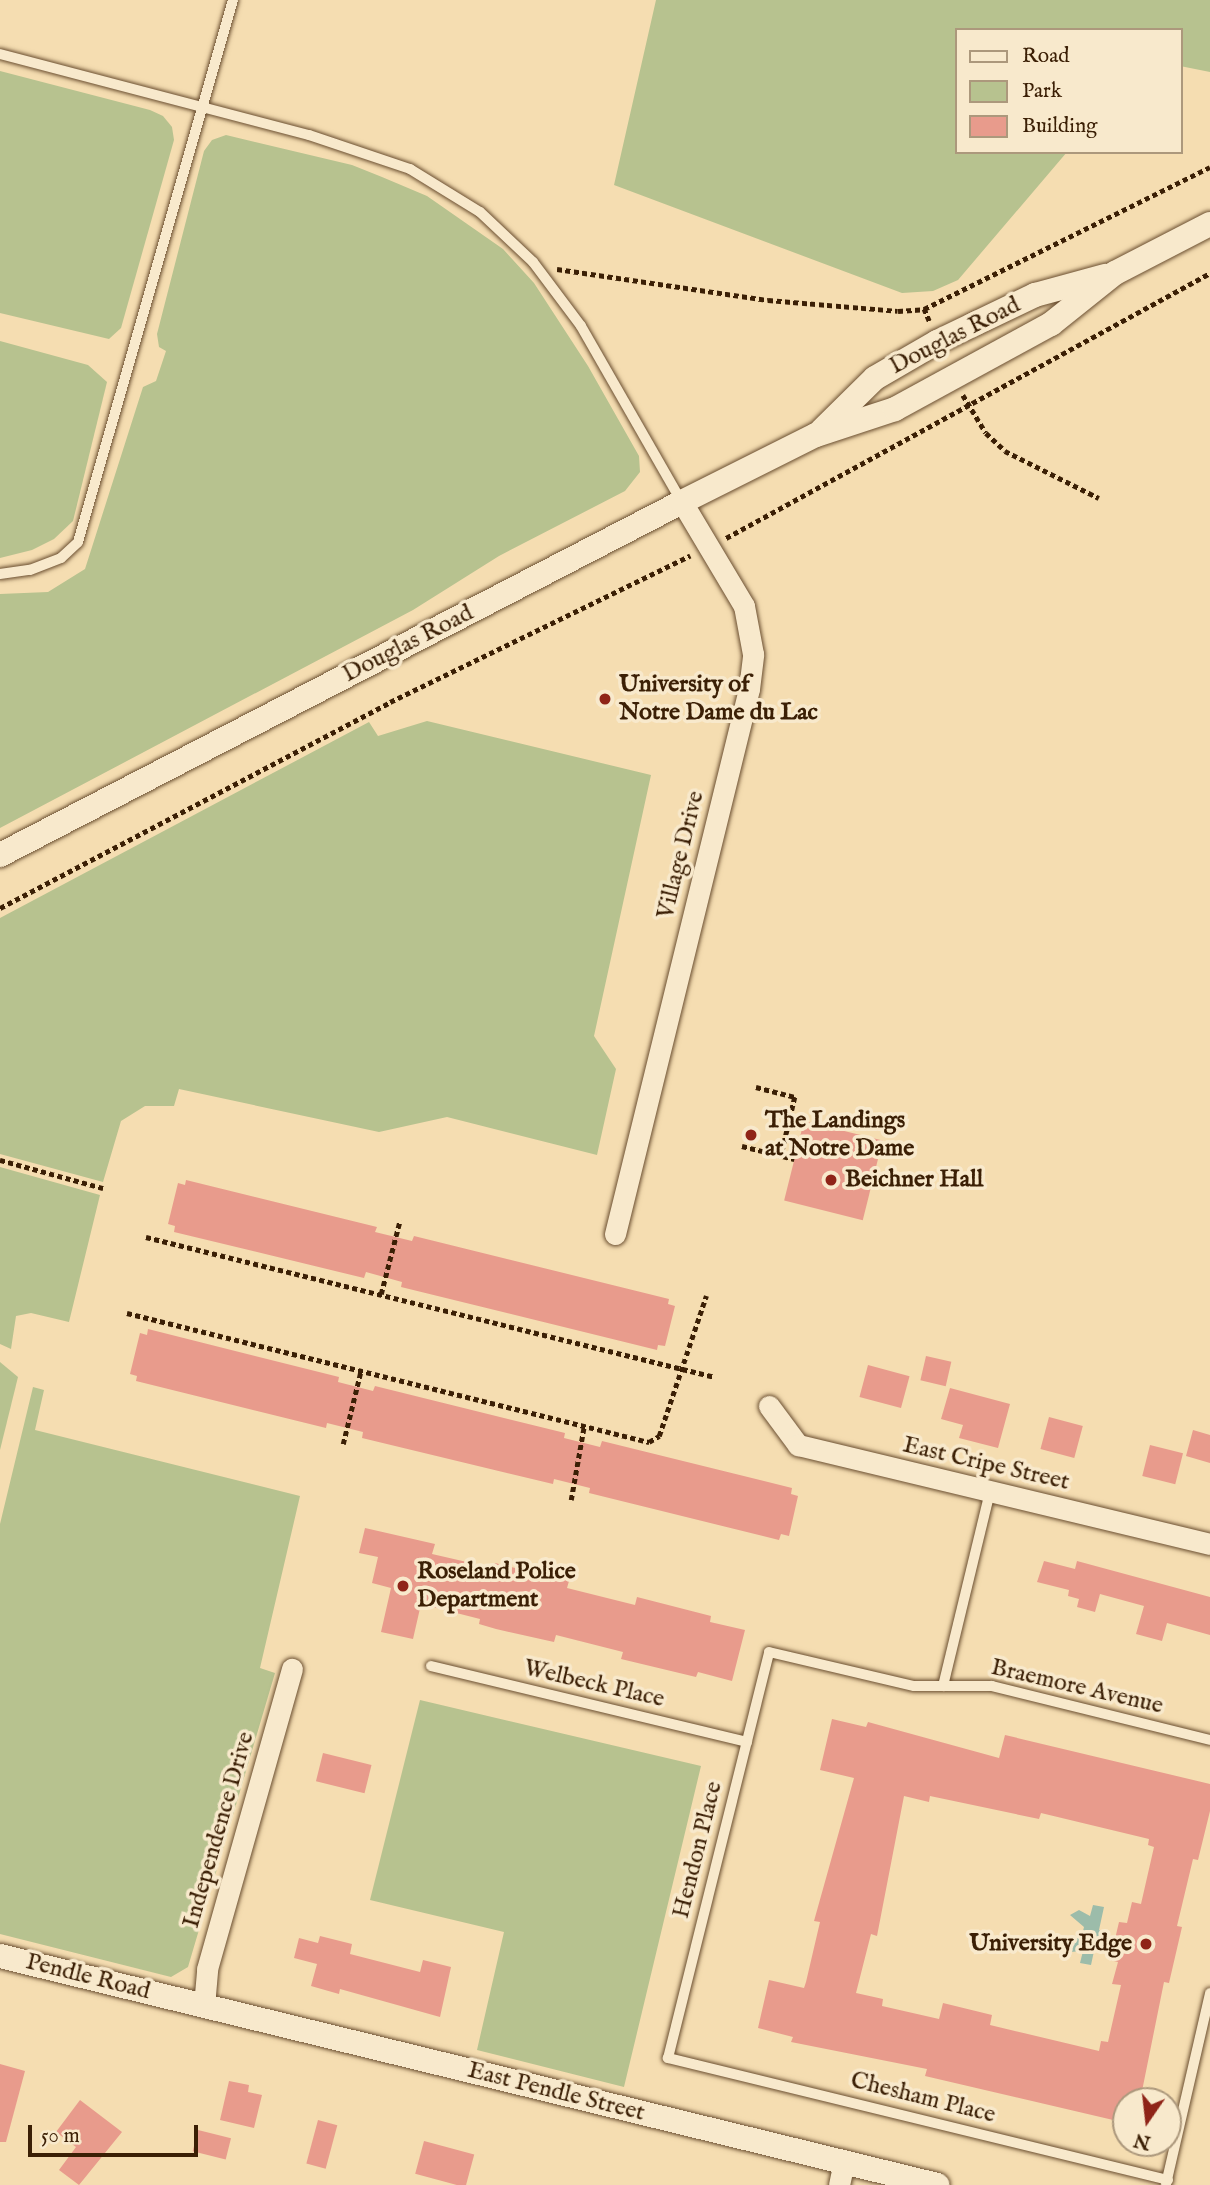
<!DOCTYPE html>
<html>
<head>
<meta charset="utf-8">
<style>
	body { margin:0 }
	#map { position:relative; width:1210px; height:2185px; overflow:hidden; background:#f5ddb1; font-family:"IM FELL English",serif }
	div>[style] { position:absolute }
	.green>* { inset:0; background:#b7c28f }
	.water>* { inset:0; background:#9cbcaa }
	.building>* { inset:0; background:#e89b8c; transform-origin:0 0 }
	.path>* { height:4.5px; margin-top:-2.25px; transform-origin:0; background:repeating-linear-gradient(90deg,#3b1f05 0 5px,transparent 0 8.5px) }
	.roads { filter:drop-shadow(0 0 2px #6a4e30) drop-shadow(0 0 2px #6a4e30) }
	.service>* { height:10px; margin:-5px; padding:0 5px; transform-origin:5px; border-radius:5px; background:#f8e9cc }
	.minor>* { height:21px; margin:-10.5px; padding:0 10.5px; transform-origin:10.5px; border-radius:10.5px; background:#f8e9cc }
	.tertiary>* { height:24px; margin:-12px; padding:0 12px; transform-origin:12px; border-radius:12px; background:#f8e9cc }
	.dots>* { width:19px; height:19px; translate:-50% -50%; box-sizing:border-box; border:4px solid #f8e9cc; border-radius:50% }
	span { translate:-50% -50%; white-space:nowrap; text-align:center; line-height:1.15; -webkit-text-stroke:7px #f8e9cc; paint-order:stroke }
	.street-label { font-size:24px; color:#3b1f05 }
	.poi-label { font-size:24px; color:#3b1f05; font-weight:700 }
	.left { translate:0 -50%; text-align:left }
	.right { translate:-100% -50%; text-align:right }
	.legend { position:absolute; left:955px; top:28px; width:228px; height:126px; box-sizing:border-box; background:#f8e9cc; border:2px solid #ac987c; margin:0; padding:9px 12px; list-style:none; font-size:21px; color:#3b1f05 }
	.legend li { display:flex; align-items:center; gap:14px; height:35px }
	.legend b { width:35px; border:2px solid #ac987c }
	.north { position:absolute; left:1112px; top:2087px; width:70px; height:70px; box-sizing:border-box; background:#f8e9cc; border:2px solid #ac987c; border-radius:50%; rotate:194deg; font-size:19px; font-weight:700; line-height:28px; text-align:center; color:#3b1f05 }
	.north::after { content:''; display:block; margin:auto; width:24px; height:32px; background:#8f2418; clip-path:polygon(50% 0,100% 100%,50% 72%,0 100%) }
	.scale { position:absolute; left:28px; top:2125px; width:170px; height:32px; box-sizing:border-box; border:4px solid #3b1f05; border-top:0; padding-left:9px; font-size:21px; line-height:24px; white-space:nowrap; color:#3b1f05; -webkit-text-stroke:5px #f8e9cc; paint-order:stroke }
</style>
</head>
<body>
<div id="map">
	<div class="green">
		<i style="clip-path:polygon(656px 0,1210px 0,1210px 72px,1180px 66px,1180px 30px,956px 30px,956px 152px,1067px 152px,958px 280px,933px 291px,902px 293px,614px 185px)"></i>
		<i style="clip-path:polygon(0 71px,150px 110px,163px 116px,172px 127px,174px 140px,121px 328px,109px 339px,0 313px)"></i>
		<i style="clip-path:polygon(226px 135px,352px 165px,382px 177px,427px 196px,503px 249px,534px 283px,588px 366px,639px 456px,640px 472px,625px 491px,499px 556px,413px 610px,0 828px,0 594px,48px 592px,85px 569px,143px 387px,156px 381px,166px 351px,159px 347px,157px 334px,204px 151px,212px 140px)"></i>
		<i style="clip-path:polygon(0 341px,88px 365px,107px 382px,73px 521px,54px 539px,32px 550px,0 558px)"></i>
		<i style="clip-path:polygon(427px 721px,651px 775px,594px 1036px,616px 1069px,597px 1155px,447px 1117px,379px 1132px,179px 1089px,174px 1106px,145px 1106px,121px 1121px,103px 1182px,0 1154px,0 918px,369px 722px,378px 736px)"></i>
		<i style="clip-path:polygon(0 1167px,100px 1195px,69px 1322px,31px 1313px,16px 1316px,11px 1349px,0 1344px)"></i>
		<i style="clip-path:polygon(0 1362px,18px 1377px,0 1450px)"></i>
		<i style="clip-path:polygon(33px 1387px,44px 1390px,35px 1430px,300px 1496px,260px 1668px,275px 1673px,188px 1967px,171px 1977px,0 1934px,0 1524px)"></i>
		<i style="clip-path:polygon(420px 1700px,701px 1766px,624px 2087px,477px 2050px,504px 1932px,370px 1900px)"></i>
	</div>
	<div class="water">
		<i style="clip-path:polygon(1093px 1905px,1104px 1907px,1099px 1930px,1107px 1933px,1104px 1944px,1096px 1942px,1091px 1965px,1080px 1963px,1083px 1951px,1070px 1952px,1064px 1944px,1074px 1937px,1081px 1939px,1084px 1927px,1070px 1915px,1079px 1910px,1090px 1916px)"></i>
	</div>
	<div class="building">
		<i style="left:804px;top:1121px;width:81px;height:82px;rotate:14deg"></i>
		<i style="clip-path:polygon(186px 1180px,377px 1227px,375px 1232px,412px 1241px,414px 1236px,669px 1299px,668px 1304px,675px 1306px,665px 1346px,658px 1345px,657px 1350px,401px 1287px,402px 1282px,366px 1272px,364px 1278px,174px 1232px,175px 1226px,168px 1224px,178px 1183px,185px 1185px)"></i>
		<i style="clip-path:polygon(148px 1329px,339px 1377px,338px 1382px,373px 1391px,375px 1386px,565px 1433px,564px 1438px,600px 1447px,602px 1441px,792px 1488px,791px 1494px,798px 1496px,789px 1536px,781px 1534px,779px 1540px,589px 1493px,590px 1488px,554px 1479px,553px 1484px,362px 1438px,363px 1432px,327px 1423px,326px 1428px,136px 1381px,137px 1376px,130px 1374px,140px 1333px,147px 1335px)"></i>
		<i style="left:926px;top:1356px;width:26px;height:25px;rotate:13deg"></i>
		<i style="left:868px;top:1365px;width:43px;height:33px;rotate:15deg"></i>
		<i style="clip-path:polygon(950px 1388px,1010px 1404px,998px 1448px,959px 1438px,963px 1425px,941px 1419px)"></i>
		<i style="left:1049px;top:1417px;width:35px;height:33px;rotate:15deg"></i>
		<i style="clip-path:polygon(1193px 1430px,1210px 1435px,1210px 1463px,1186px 1456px)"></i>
		<i style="left:1150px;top:1445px;width:34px;height:32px;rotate:14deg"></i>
		<i style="clip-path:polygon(365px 1528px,435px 1544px,432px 1554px,493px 1568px,495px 1563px,569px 1581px,567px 1588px,635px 1605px,637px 1597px,711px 1616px,710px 1622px,745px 1630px,732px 1681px,698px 1672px,696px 1677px,621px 1659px,623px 1652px,556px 1635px,554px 1642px,496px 1629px,479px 1624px,480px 1619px,421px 1604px,413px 1639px,381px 1632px,391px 1588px,372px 1583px,378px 1557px,359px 1553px)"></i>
		<i style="clip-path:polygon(1044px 1561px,1075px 1569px,1077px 1561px,1210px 1597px,1210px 1635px,1167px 1623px,1162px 1641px,1136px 1634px,1144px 1606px,1100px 1594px,1095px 1612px,1077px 1607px,1079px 1599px,1068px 1596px,1069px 1590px,1037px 1582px)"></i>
		<i style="clip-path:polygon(evenodd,832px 1719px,866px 1727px,868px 1722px,999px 1758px,1005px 1735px,1210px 1784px,1210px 1811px,1198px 1860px,1193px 1859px,1177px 1926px,1182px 1927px,1169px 1983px,1164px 1982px,1140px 2101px,1126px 2101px,1126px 2123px,925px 2076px,927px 2069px,791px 2042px,793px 2037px,758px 2028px,769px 1980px,804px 1988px,806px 1982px,820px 1922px,814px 1921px,854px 1778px,820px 1770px,832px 1719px,904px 1796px,929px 1802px,930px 1796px,1039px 1819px,1041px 1813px,1149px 1839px,1148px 1845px,1154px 1847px,1141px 1904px,1132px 1902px,1127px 1923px,1119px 1922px,1110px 1960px,1118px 1962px,1112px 1984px,1121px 1985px,1108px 2042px,1101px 2041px,1099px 2051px,990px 2025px,992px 2015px,943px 2003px,939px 2019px,882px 2006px,883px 1999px,856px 1993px,871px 1934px,877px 1936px,904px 1796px)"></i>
		<i style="left:323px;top:1753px;width:50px;height:29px;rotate:14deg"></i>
		<i style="clip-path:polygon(320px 1936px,352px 1944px,350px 1954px,420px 1972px,423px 1960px,451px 1967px,440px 2017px,340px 1989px,339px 1994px,311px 1986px,317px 1964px,294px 1958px,299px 1938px,318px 1943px)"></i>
		<i style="clip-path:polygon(0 2064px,25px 2071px,6px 2142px,0 2142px)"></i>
		<i style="clip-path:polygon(229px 2081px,249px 2085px,248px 2092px,262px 2095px,254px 2128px,220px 2120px)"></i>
		<i style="clip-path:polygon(80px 2100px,122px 2132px,79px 2185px,59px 2170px,76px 2147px,56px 2132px)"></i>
		<i style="left:318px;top:2120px;width:20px;height:45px;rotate:15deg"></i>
		<i style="left:198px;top:2130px;width:34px;height:22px;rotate:14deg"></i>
		<i style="left:424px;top:2141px;width:52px;height:34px;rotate:15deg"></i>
	</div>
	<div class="path">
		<i style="left:557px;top:269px;width:213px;rotate:8.4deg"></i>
		<i style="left:768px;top:300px;width:130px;rotate:4.8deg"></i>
		<i style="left:898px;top:311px;width:26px;rotate:-4deg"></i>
		<i style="left:929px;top:321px;width:13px;rotate:-113deg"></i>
		<i style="left:924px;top:309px;width:319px;rotate:-26.4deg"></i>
		<i style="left:963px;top:395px;width:44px;rotate:58.8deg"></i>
		<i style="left:986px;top:433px;width:26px;rotate:43deg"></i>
		<i style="left:1005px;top:451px;width:105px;rotate:26.6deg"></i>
		<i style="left:726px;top:538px;width:552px;rotate:-28.7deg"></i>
		<i style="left:0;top:908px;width:441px;rotate:-27.8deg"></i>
		<i style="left:390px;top:702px;width:334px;rotate:-26deg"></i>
		<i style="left:756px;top:1087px;width:40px;rotate:14.4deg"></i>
		<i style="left:795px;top:1097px;width:61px;rotate:103.3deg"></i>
		<i style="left:742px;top:1146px;width:54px;rotate:14deg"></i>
		<i style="left:0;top:1160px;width:107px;rotate:15.2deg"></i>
		<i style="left:146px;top:1237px;width:586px;rotate:13.82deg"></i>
		<i style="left:381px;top:1294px;width:76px;rotate:-75.6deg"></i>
		<i style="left:127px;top:1313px;width:538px;rotate:13.88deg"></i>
		<i style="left:649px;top:1442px;width:12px;rotate:-31deg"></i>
		<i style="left:659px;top:1436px;width:148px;rotate:-71.4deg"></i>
		<i style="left:343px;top:1444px;width:76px;rotate:-76.3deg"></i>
		<i style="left:571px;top:1500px;width:75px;rotate:-80deg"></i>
	</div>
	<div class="roads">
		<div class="service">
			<i style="left:0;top:54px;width:319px;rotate:14.7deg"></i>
			<i style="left:309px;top:135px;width:107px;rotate:18.6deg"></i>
			<i style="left:410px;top:169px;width:82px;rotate:31.6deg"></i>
			<i style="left:480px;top:212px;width:73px;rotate:43.3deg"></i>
			<i style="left:533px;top:262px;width:80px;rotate:53.1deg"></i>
			<i style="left:581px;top:326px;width:203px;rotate:60.2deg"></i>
			<i style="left:0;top:574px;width:30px;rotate:-8deg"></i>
			<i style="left:30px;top:570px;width:33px;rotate:-21deg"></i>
			<i style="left:61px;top:558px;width:23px;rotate:-43deg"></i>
			<i style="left:78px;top:542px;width:564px;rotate:-74.04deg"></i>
			<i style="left:431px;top:1666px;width:325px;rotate:13.5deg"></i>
			<i style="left:943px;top:1686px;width:201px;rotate:-76.4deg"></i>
			<i style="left:1168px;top:2180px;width:515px;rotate:-166.29deg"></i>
			<i style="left:668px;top:2058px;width:418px;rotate:-76deg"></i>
			<i style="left:769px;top:1652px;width:149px;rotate:13.2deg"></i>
			<i style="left:914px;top:1686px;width:78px"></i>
			<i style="left:992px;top:1686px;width:225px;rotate:13.9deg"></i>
			<i style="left:1166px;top:2184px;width:196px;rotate:-77deg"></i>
		</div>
		<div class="minor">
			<i style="left:615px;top:1234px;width:561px;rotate:-76.19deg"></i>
			<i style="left:749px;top:689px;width:35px;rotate:-83deg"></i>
			<i style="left:753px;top:654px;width:49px;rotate:-100.6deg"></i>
			<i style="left:744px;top:606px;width:121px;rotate:-120.8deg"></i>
			<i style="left:769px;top:1406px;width:49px;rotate:53.4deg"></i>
			<i style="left:798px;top:1445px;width:424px;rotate:13.5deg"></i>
			<i style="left:204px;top:2006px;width:37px;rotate:-85deg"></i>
			<i style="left:207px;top:1969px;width:312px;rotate:-74.2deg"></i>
			<i style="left:839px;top:2185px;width:24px;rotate:-78deg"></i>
		</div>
		<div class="tertiary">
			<i style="left:822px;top:430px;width:74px;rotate:-44.5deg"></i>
			<i style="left:875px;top:378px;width:72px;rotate:-30.1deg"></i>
			<i style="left:937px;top:342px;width:109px;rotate:-25.6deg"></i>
			<i style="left:1035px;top:295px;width:73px;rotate:-15.2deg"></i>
			<i style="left:0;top:855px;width:768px;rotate:-27.37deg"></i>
			<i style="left:682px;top:502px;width:150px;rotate:-26.6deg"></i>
			<i style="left:816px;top:435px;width:83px;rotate:-18.2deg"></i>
			<i style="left:895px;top:409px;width:178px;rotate:-28.6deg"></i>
			<i style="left:1051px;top:324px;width:82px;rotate:-38.6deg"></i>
			<i style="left:1115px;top:273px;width:107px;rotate:-27.3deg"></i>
			<i style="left:0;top:1956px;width:965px;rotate:13.73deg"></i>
		</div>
	</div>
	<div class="dots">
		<i style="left:605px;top:699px;background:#8f2418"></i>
		<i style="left:751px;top:1135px;background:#8f2418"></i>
		<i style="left:831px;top:1180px;background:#8f2418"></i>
		<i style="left:403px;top:1586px;background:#8f2418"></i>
		<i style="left:1146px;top:1944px;background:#8f2418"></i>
	</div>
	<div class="street-label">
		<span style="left:955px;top:336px;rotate:-27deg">Douglas Road</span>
		<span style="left:408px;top:644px;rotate:-27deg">Douglas Road</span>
		<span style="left:681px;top:855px;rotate:-76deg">Village Drive</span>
		<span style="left:986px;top:1464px;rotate:13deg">East Cripe Street</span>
		<span style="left:594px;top:1684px;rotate:13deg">Welbeck Place</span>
		<span style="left:1077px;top:1687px;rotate:13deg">Braemore Avenue</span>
		<span style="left:219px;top:1830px;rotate:-74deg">Independence Drive</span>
		<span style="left:698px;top:1850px;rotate:-76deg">Hendon Place</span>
		<span style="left:88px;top:1977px;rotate:14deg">Pendle Road</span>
		<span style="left:556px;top:2092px;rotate:14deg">East Pendle Street</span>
		<span style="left:923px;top:2098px;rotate:14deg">Chesham Place</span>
	</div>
	<div class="poi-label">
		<span class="left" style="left:619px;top:699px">University of<br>Notre Dame du Lac</span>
		<span class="left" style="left:765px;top:1135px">The Landings<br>at Notre Dame</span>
		<span class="left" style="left:845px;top:1180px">Beichner Hall</span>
		<span class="left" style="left:417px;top:1586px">Roseland Police<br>Department</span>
		<span class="right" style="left:1132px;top:1944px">University Edge</span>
	</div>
	<ul class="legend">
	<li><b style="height:9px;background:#f8e9cc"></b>Road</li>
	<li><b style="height:19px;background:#b7c28f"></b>Park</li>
	<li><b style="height:19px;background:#e89b8c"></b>Building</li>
	</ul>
	<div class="north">N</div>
	<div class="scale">50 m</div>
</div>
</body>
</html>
